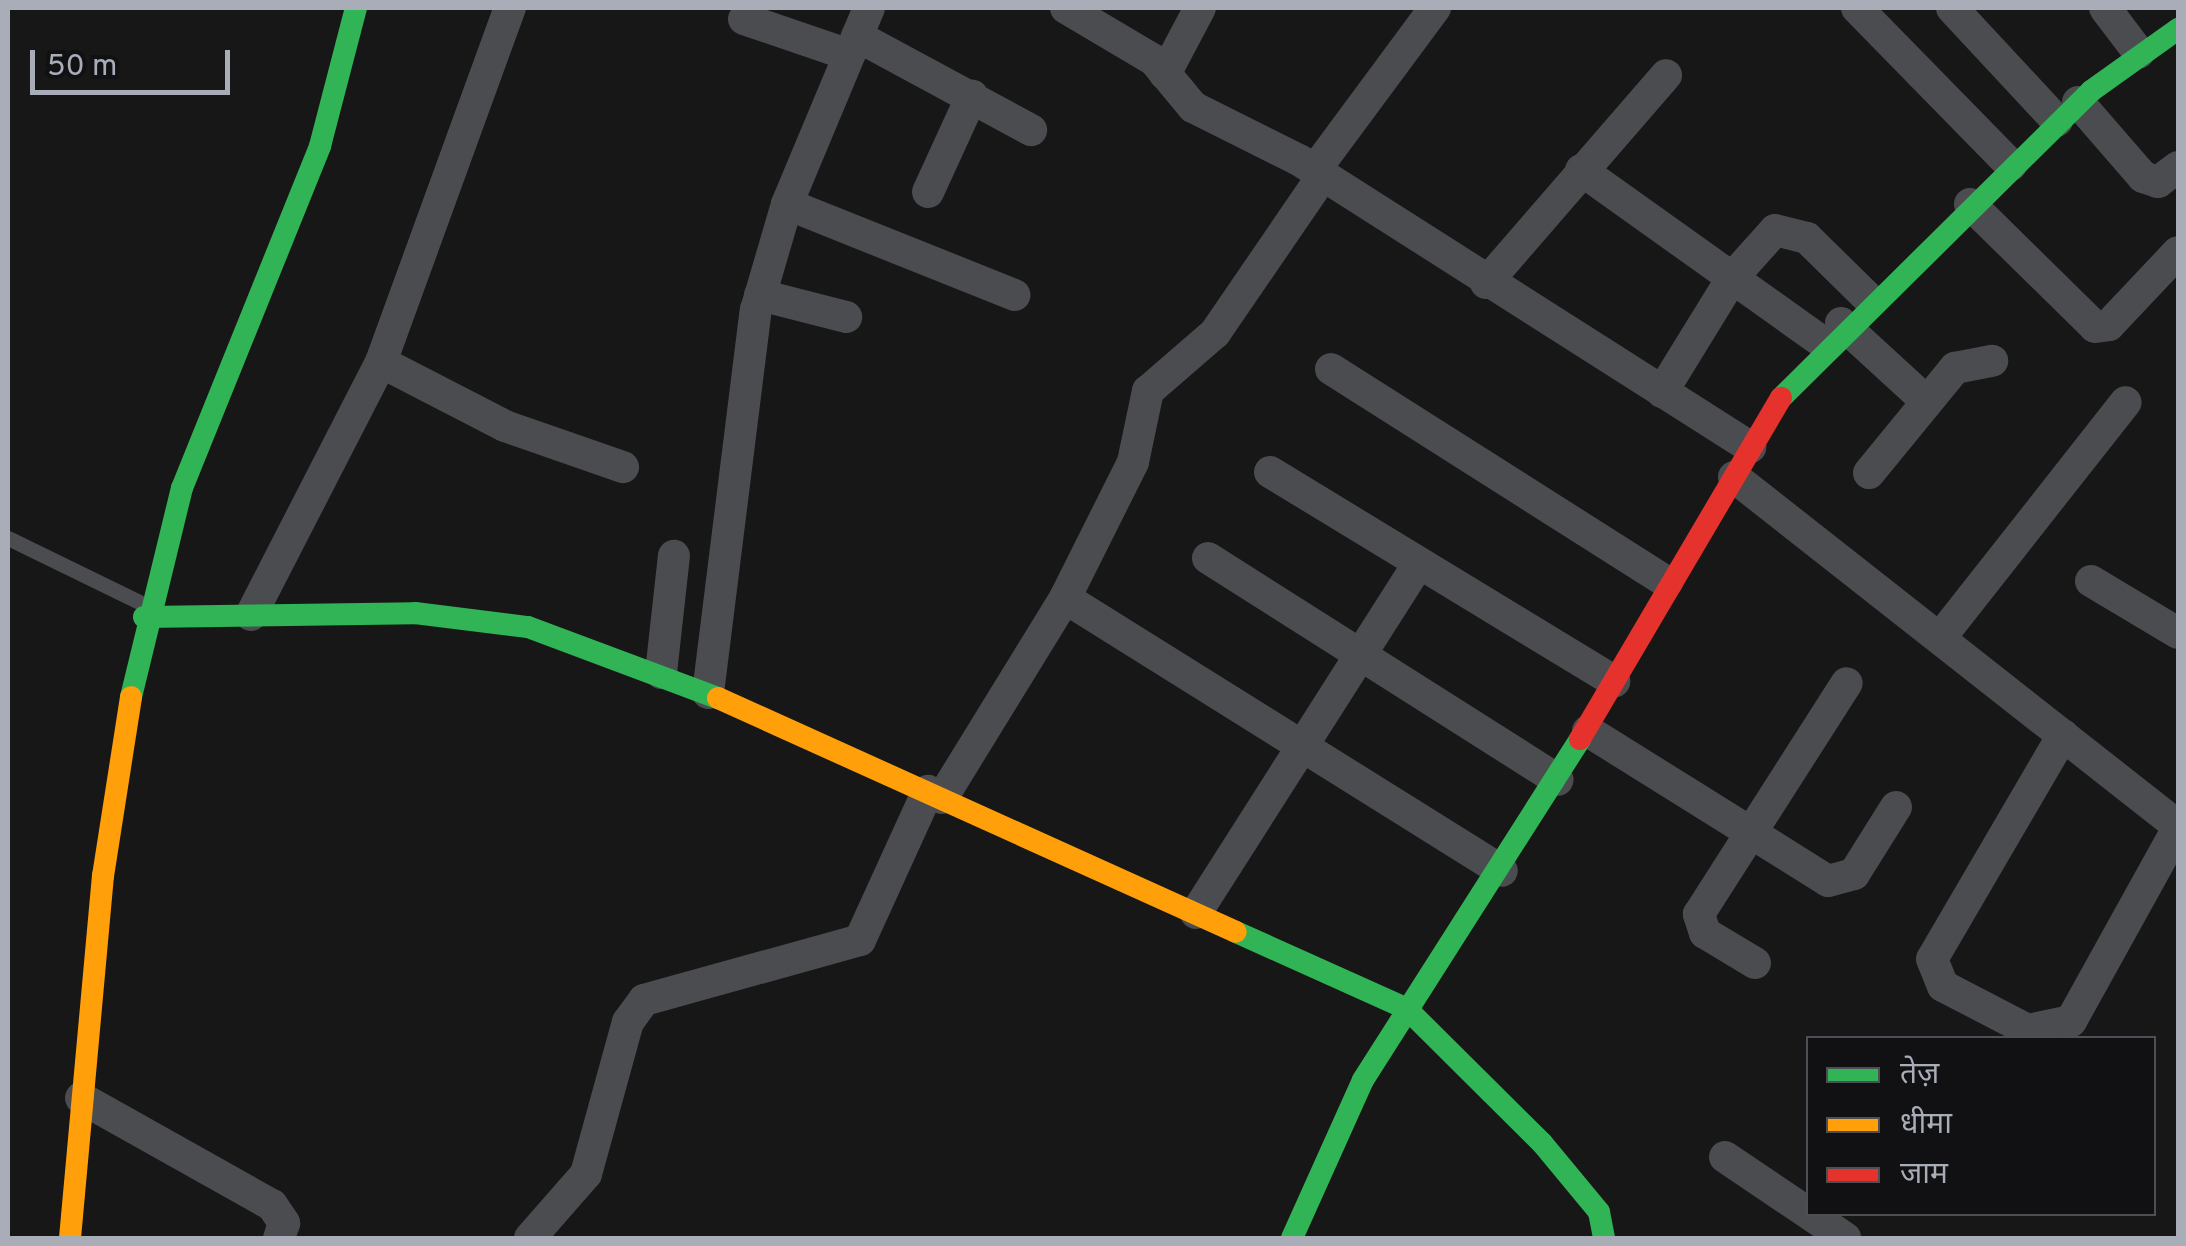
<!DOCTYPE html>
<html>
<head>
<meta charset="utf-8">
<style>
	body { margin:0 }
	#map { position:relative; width:2186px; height:1246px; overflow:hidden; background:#171717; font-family:Overpass,"Noto Sans Devanagari",sans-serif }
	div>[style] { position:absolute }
	.lane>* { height:15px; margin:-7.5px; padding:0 7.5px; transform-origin:7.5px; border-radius:7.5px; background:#4b4c50 }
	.street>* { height:32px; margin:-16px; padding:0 16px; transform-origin:16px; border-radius:16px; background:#4b4c50 }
	.fast>* { height:22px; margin:-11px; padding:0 11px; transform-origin:11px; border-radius:11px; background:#30b455 }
	.slow>* { height:22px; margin:-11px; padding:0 11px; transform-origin:11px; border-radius:11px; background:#ff9f0a }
	.jam>* { height:22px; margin:-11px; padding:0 11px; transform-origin:11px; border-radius:11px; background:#e5322d }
	span { translate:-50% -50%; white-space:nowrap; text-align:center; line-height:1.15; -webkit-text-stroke:9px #111113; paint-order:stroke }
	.frame { position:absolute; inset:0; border:10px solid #a8adb8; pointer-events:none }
	.legend { position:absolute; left:1806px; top:1036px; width:350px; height:180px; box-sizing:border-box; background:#111113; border:2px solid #4d4f55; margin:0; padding:12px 18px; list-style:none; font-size:30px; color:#a8adb8 }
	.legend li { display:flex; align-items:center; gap:20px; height:50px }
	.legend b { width:50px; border:2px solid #4d4f55 }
	.scale { position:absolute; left:30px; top:50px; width:200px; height:45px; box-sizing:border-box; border:5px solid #a8adb8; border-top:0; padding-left:12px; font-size:30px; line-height:35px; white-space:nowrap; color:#a8adb8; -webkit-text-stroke:8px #111113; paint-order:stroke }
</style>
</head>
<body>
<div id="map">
	<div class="lane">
		<i style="left:8px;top:538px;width:146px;rotate:26deg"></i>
	</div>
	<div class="street">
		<i style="left:1066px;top:8px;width:102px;rotate:30.6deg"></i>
		<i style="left:1154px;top:60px;width:61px;rotate:50.3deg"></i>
		<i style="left:1193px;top:107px;width:119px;rotate:26.6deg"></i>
		<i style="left:1299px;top:160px;width:535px;rotate:32.47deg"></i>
		<i style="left:1857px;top:8px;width:220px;rotate:45.6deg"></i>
		<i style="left:1952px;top:8px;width:154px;rotate:47.1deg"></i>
		<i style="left:2105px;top:8px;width:56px;rotate:52.9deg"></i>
		<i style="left:744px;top:19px;width:111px;rotate:18.9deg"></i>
		<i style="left:857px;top:36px;width:198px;rotate:28.4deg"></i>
		<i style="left:1165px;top:74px;width:75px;rotate:-62.1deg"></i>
		<i style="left:2078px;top:102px;width:99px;rotate:49.1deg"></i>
		<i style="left:2143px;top:177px;width:16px;rotate:18deg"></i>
		<i style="left:2158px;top:182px;width:25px;rotate:-37deg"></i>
		<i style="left:1315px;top:170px;width:202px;rotate:-53.5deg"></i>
		<i style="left:1581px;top:170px;width:295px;rotate:35.5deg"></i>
		<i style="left:928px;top:192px;width:106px;rotate:-65.4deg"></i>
		<i style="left:787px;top:204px;width:245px;rotate:21.8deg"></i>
		<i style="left:1970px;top:204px;width:175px;rotate:44.5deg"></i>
		<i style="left:2095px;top:327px;width:14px;rotate:-8deg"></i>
		<i style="left:2109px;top:325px;width:100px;rotate:-46.6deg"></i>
		<i style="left:1486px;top:283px;width:275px;rotate:-49.1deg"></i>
		<i style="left:760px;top:295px;width:89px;rotate:14.3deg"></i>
		<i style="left:1841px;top:323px;width:115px;rotate:42.5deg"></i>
		<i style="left:381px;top:362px;width:140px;rotate:27.3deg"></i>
		<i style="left:505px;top:426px;width:125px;rotate:19.2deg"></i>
		<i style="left:1331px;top:369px;width:398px;rotate:32.4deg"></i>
		<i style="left:1662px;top:392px;width:134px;rotate:-58.4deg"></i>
		<i style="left:1732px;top:278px;width:64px;rotate:-48.1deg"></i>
		<i style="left:1775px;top:230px;width:33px;rotate:14deg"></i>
		<i style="left:1807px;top:238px;width:86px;rotate:44.5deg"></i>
		<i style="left:1270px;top:472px;width:403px;rotate:31.3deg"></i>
		<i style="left:1869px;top:473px;width:136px;rotate:-50.7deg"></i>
		<i style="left:1955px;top:368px;width:38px;rotate:-11deg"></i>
		<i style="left:1734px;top:477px;width:565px;rotate:38.17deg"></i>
		<i style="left:1208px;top:558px;width:414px;rotate:32.4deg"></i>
		<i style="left:2091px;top:581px;width:101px;rotate:30.9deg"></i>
		<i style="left:1065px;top:598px;width:515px;rotate:31.99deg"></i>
		<i style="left:251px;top:615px;width:284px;rotate:-62.8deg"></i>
		<i style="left:381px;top:362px;width:377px;rotate:-70deg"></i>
		<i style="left:1940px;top:638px;width:300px;rotate:-51.8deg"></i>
		<i style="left:661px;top:673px;width:118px;rotate:-83.7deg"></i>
		<i style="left:708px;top:693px;width:386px;rotate:-82.9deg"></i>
		<i style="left:756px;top:310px;width:110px;rotate:-73.7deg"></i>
		<i style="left:787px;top:204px;width:212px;rotate:-67.3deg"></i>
		<i style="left:1588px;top:731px;width:283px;rotate:32deg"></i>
		<i style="left:1828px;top:881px;width:27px;rotate:-15deg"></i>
		<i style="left:1854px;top:874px;width:79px;rotate:-57.9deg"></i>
		<i style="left:2063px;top:735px;width:259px;rotate:120.3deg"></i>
		<i style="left:1932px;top:959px;width:29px;rotate:68deg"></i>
		<i style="left:1943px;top:986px;width:96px;rotate:27.4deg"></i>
		<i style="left:2028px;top:1030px;width:44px;rotate:-11.8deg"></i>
		<i style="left:2071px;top:1021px;width:221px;rotate:-61deg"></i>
		<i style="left:942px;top:798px;width:235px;rotate:-58.4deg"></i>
		<i style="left:1065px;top:598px;width:152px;rotate:-63.4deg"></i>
		<i style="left:1133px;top:462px;width:73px;rotate:-78.1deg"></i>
		<i style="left:1148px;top:391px;width:89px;rotate:-40.9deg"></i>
		<i style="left:1215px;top:333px;width:191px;rotate:-55.6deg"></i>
		<i style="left:1196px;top:913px;width:413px;rotate:-57.5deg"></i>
		<i style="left:1755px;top:963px;width:58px;rotate:-149deg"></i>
		<i style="left:1705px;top:933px;width:20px;rotate:-108deg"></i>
		<i style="left:1699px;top:914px;width:274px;rotate:-57.4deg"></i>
		<i style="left:81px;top:1098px;width:219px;rotate:29.3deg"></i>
		<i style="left:272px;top:1205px;width:22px;rotate:56deg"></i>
		<i style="left:284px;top:1223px;width:16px;rotate:108deg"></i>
		<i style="left:1725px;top:1157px;width:145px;rotate:34deg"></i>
		<i style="left:530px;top:1238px;width:85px;rotate:-48.8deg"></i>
		<i style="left:586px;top:1174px;width:158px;rotate:-74.6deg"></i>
		<i style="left:628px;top:1022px;width:27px;rotate:-54deg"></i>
		<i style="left:644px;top:1000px;width:224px;rotate:-15.5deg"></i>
		<i style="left:860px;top:940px;width:164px;rotate:-65.5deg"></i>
	</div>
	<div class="fast">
		<i style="left:1781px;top:398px;width:436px;rotate:-44.7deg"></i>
		<i style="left:2091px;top:91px;width:107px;rotate:-35.5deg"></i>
		<i style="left:144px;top:617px;width:271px;rotate:-0.8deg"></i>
		<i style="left:415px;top:613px;width:114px;rotate:7.1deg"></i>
		<i style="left:528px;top:627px;width:203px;rotate:20.5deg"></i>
		<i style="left:131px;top:697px;width:215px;rotate:-76.3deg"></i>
		<i style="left:182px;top:488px;width:369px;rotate:-68deg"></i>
		<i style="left:320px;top:146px;width:143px;rotate:-75.4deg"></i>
		<i style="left:1236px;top:932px;width:188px;rotate:24.2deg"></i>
		<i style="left:1407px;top:1009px;width:190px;rotate:44.8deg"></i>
		<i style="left:1542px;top:1143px;width:89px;rotate:50.4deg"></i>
		<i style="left:1599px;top:1212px;width:26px;rotate:79deg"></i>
		<i style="left:1292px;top:1238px;width:173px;rotate:-65.8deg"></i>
		<i style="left:1363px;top:1080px;width:404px;rotate:-57.5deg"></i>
	</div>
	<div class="slow">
		<i style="left:718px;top:698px;width:568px;rotate:24.31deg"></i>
		<i style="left:70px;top:1238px;width:364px;rotate:-84.8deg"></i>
		<i style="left:103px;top:876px;width:181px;rotate:-81.1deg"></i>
	</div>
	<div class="jam">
		<i style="left:1580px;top:739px;width:396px;rotate:-59.5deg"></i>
	</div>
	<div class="frame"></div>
	<ul class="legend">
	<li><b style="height:12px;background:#30b455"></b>तेज़</li>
	<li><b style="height:12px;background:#ff9f0a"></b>धीमा</li>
	<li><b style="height:12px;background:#e5322d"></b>जाम</li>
	</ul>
	<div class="scale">50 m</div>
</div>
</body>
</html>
